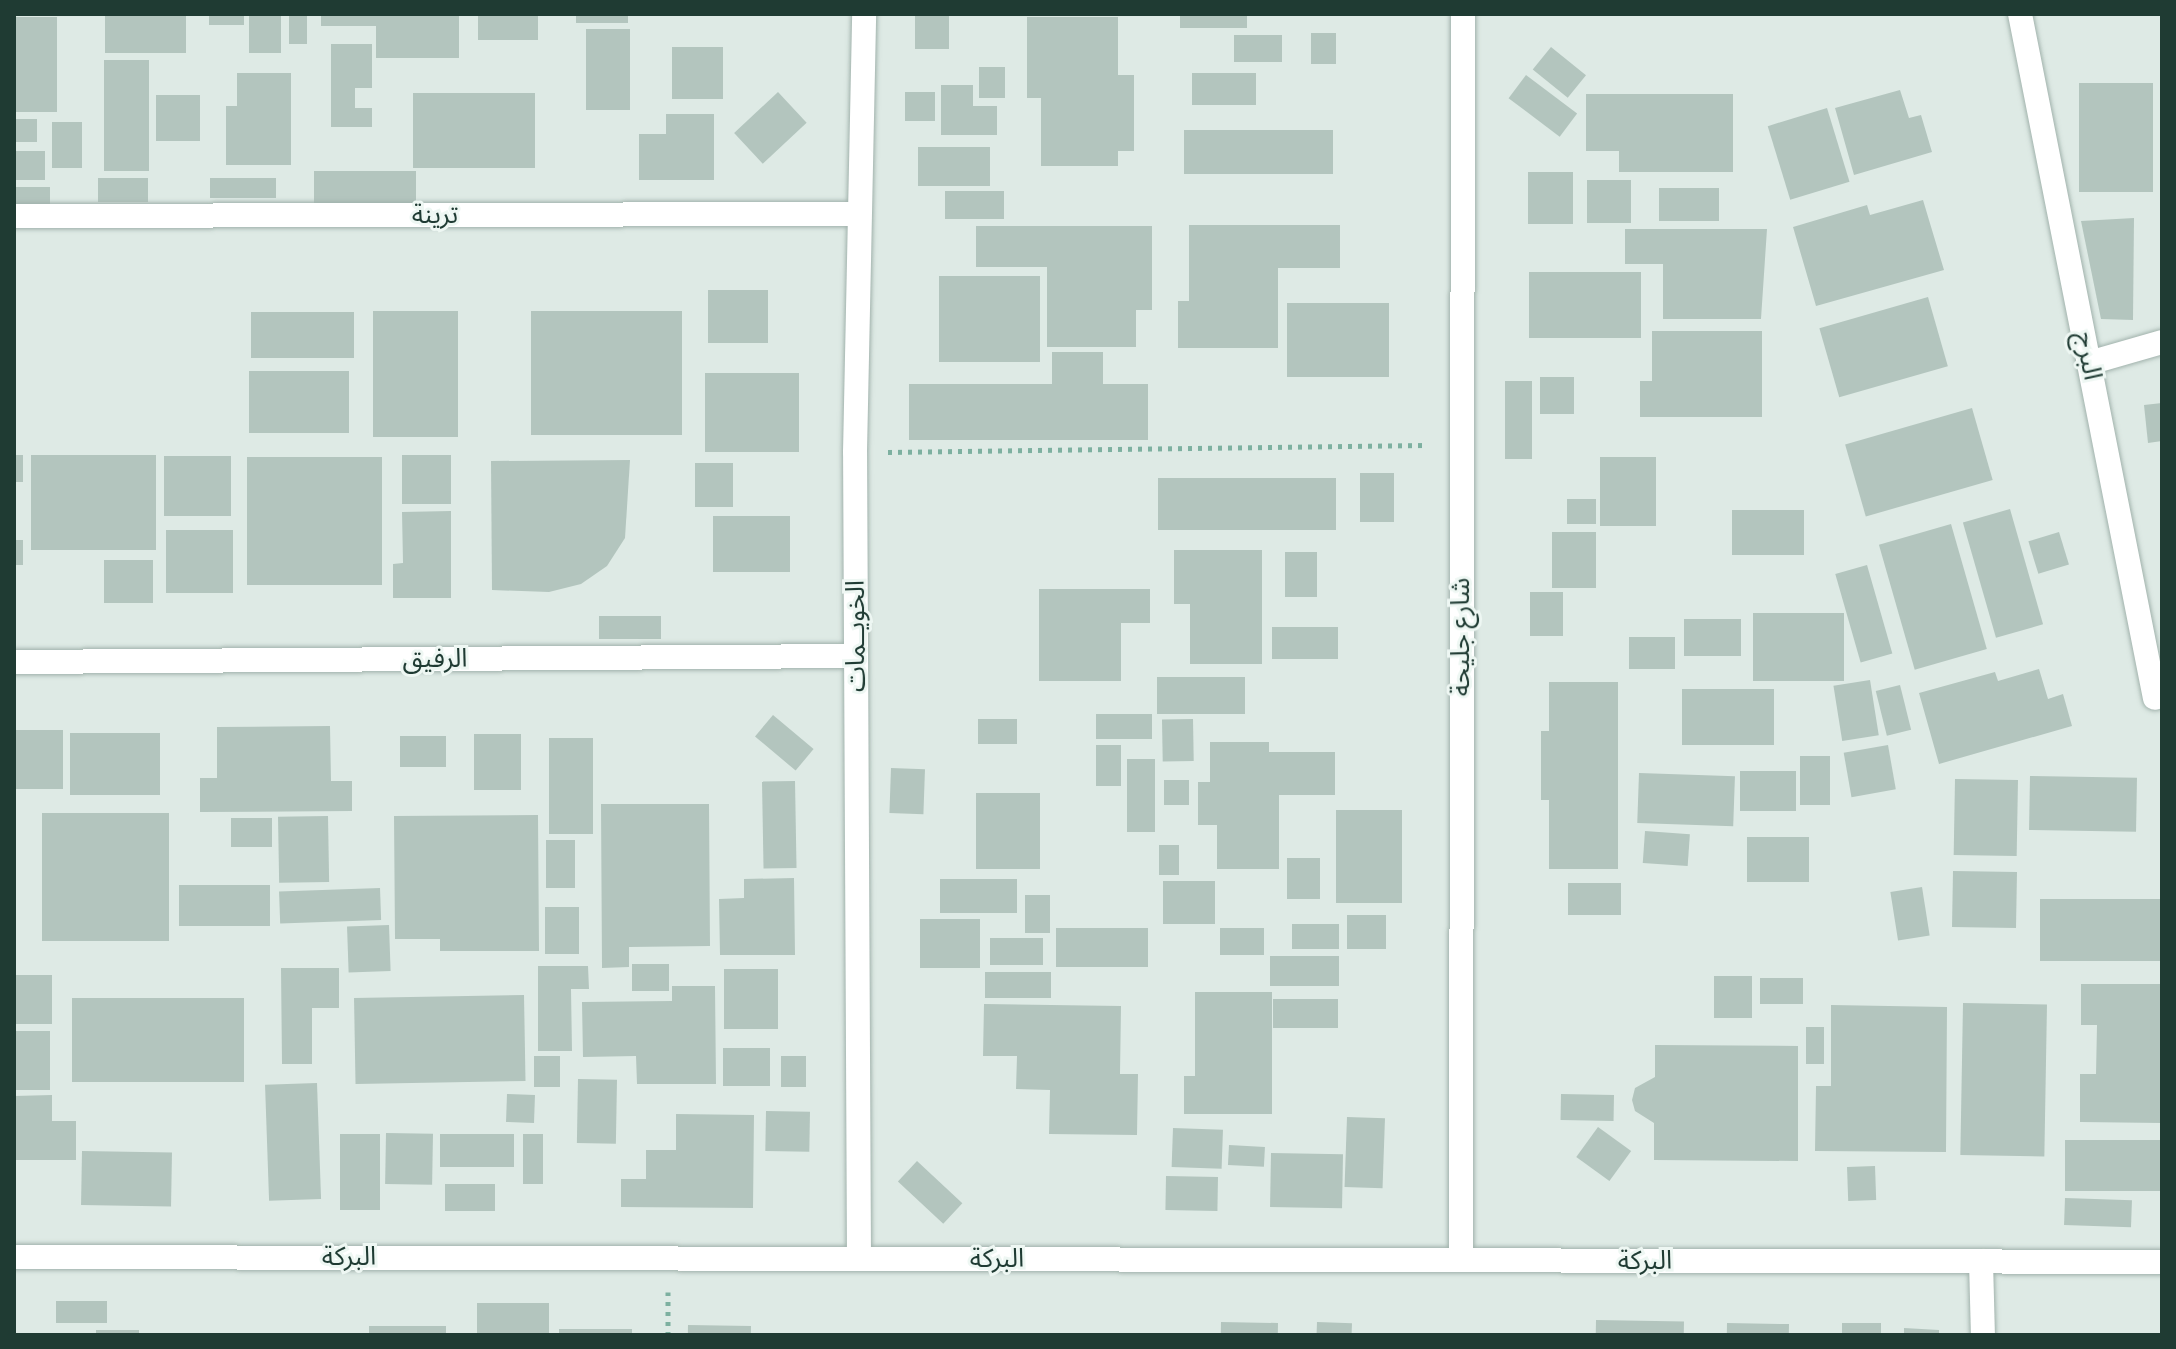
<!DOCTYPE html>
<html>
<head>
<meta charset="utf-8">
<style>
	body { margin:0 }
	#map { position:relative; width:2176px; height:1349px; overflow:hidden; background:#deeae5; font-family:Cabin,"Noto Sans Arabic",sans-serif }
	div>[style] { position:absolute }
	.building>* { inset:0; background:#b3c5be; transform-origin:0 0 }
	.path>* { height:5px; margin-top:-2.5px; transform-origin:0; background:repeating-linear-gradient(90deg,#7db0a0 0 4px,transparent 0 10px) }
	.roads { filter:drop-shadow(0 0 2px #a1b2ac) drop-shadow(0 0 2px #a1b2ac) }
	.minor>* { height:24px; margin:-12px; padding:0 12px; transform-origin:12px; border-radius:12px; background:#fff }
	span { translate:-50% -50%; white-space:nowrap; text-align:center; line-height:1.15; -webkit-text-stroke:6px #eef7f3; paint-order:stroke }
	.street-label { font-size:26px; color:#1f3b33 }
	.frame { position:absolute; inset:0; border:16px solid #1f3b33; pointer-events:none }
</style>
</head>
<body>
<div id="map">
	<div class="building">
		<i style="left:105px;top:14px;width:81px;height:39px"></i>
		<i style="left:209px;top:14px;width:35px;height:11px"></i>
		<i style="left:249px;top:14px;width:32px;height:39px"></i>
		<i style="left:289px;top:14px;width:18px;height:30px"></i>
		<i style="clip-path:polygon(321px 14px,459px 14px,459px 58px,376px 58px,376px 26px,321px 26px)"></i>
		<i style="left:478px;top:14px;width:60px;height:26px"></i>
		<i style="left:576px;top:14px;width:52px;height:9px"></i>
		<i style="left:915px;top:14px;width:34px;height:35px"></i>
		<i style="left:1180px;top:14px;width:67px;height:14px"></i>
		<i style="left:14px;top:17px;width:43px;height:95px"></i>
		<i style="clip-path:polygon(1027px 17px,1118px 17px,1118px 75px,1134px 75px,1134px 151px,1118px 151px,1118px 166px,1041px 166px,1041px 98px,1027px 98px)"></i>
		<i style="left:586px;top:29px;width:44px;height:81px"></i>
		<i style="left:1336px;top:33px;width:31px;height:25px;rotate:90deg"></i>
		<i style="left:1234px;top:35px;width:48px;height:27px"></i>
		<i style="clip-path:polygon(331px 44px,372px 44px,372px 88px,355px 88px,355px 108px,372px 108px,372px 127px,331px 127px)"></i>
		<i style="left:672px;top:47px;width:51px;height:52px"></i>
		<i style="left:1551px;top:47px;width:45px;height:29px;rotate:39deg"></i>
		<i style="left:104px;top:60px;width:45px;height:111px"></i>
		<i style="left:979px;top:67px;width:26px;height:31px"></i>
		<i style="clip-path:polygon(237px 73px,291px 73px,291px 165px,226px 165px,226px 106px,237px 106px)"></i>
		<i style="left:1192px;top:73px;width:64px;height:32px"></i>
		<i style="left:1526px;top:75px;width:64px;height:29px;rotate:37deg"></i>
		<i style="left:2153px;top:83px;width:109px;height:74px;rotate:90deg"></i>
		<i style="clip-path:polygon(941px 85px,973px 85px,973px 106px,997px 106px,997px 135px,941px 135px)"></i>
		<i style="clip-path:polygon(1900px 90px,1909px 118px,1921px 115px,1932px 152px,1854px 175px,1835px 108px)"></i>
		<i style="left:778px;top:92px;width:42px;height:60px;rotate:47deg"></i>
		<i style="left:905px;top:92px;width:30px;height:29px"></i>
		<i style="left:413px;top:93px;width:122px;height:75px"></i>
		<i style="clip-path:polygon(1586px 94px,1733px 94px,1733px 172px,1619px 172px,1619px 151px,1586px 151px)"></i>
		<i style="left:156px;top:95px;width:44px;height:46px"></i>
		<i style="left:1827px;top:108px;width:77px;height:62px;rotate:73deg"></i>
		<i style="clip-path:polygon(666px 114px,714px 114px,714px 180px,639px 180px,639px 134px,666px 134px)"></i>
		<i style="left:14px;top:119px;width:23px;height:23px"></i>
		<i style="left:52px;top:122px;width:30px;height:46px"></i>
		<i style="left:1184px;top:130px;width:149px;height:44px"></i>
		<i style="left:918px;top:147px;width:72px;height:39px"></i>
		<i style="left:14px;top:151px;width:31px;height:29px"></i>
		<i style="left:314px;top:171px;width:102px;height:33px"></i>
		<i style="left:1528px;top:172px;width:45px;height:52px"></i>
		<i style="left:98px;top:178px;width:50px;height:24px"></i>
		<i style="left:210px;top:178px;width:66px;height:20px"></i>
		<i style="left:1587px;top:180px;width:44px;height:43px"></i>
		<i style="left:16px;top:187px;width:34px;height:22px"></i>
		<i style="left:1659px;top:188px;width:60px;height:33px"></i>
		<i style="left:945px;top:191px;width:59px;height:28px"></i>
		<i style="clip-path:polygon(1923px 200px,1944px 270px,1816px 306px,1793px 227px,1867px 205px,1870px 215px)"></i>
		<i style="clip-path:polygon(2134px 218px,2133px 320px,2101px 319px,2081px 221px)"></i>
		<i style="clip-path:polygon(1189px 225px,1340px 225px,1340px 268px,1278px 268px,1278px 348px,1178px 348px,1178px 301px,1189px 301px)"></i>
		<i style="clip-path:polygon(976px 226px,1152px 226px,1152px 310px,1136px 310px,1136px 347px,1047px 347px,1047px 267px,976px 267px)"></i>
		<i style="clip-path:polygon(1625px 229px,1767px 229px,1761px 319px,1663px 319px,1663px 264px,1625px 264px)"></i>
		<i style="left:1529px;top:272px;width:112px;height:66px"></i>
		<i style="left:939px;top:276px;width:101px;height:86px"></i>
		<i style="left:708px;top:290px;width:60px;height:53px"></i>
		<i style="left:1928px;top:297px;width:72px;height:113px;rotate:74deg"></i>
		<i style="left:1287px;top:303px;width:102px;height:74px"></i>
		<i style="left:373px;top:311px;width:85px;height:126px"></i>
		<i style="left:682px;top:311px;width:124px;height:151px;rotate:90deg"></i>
		<i style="left:251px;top:312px;width:103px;height:46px"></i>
		<i style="clip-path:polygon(1652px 331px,1762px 331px,1762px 417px,1640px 417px,1640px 381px,1652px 381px)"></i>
		<i style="clip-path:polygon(1052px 352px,1103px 352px,1103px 384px,1148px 384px,1148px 440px,909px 440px,909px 384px,1052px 384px)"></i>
		<i style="left:349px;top:371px;width:62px;height:100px;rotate:90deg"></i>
		<i style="left:705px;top:373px;width:94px;height:79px"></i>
		<i style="left:1540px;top:377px;width:34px;height:37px"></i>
		<i style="left:1505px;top:381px;width:27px;height:78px"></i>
		<i style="clip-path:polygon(2162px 403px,2162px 441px,2148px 443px,2144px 405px)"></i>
		<i style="left:1972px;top:408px;width:75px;height:132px;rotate:74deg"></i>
		<i style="left:14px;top:455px;width:9px;height:27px"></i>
		<i style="left:156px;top:455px;width:95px;height:125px;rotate:90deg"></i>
		<i style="left:402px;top:455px;width:49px;height:49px"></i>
		<i style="left:231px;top:456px;width:60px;height:67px;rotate:90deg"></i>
		<i style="left:247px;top:457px;width:135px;height:128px"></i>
		<i style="left:1600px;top:457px;width:56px;height:69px"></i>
		<i style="clip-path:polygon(630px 460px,625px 538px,607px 566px,581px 584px,549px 592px,492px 590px,491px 461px)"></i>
		<i style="left:695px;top:463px;width:38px;height:44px"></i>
		<i style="left:1360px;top:473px;width:34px;height:49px"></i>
		<i style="left:1158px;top:478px;width:178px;height:52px"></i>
		<i style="left:1567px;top:499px;width:29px;height:25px"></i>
		<i style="left:2010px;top:509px;width:120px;height:49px;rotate:74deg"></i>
		<i style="left:1732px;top:510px;width:72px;height:45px"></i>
		<i style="clip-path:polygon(451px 511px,451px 598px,393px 598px,393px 564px,403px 563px,402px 512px)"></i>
		<i style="left:713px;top:516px;width:77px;height:56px"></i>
		<i style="left:1951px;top:524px;width:130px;height:75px;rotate:74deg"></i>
		<i style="left:166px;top:530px;width:67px;height:63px"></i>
		<i style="left:1552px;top:532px;width:44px;height:56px"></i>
		<i style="left:2059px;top:532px;width:34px;height:32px;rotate:73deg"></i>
		<i style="left:14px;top:540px;width:9px;height:25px"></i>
		<i style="clip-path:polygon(1174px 550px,1262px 550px,1262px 664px,1190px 664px,1190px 604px,1174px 604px)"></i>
		<i style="left:1285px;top:552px;width:32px;height:45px"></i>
		<i style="left:104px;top:560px;width:49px;height:43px"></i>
		<i style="left:1867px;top:565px;width:92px;height:33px;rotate:74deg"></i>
		<i style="clip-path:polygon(1039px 589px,1150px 589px,1150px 623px,1121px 623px,1121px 681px,1039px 681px)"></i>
		<i style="left:1530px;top:592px;width:33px;height:44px"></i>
		<i style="left:1753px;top:613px;width:91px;height:68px"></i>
		<i style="left:599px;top:616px;width:62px;height:23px"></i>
		<i style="left:1684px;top:619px;width:57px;height:37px"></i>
		<i style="left:1272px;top:627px;width:66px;height:32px"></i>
		<i style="left:1629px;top:637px;width:46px;height:32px"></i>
		<i style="clip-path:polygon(2039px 669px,2048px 699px,2063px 694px,2072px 726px,1939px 764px,1919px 693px,1995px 672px,1998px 681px)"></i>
		<i style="left:1157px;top:677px;width:88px;height:37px"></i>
		<i style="left:1870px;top:680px;width:56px;height:37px;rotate:81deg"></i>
		<i style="clip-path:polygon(1549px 682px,1618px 682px,1618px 869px,1549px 869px,1549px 800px,1541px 800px,1541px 731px,1549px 731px)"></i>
		<i style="left:1900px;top:685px;width:46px;height:25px;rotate:76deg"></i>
		<i style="left:1682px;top:689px;width:92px;height:56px"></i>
		<i style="left:1096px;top:714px;width:56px;height:25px"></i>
		<i style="left:773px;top:715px;width:53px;height:28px;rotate:40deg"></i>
		<i style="left:978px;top:719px;width:39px;height:25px"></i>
		<i style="left:1193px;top:719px;width:42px;height:31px;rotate:89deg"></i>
		<i style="clip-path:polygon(330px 726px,331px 781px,352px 781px,352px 811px,200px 812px,200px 778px,217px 778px,217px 727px)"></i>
		<i style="left:14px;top:730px;width:49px;height:59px"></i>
		<i style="left:160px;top:733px;width:62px;height:90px;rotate:90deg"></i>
		<i style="left:474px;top:734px;width:47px;height:56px"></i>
		<i style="left:400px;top:736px;width:46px;height:31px"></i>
		<i style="left:593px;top:738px;width:96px;height:44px;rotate:90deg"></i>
		<i style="clip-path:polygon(1210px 742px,1269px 742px,1269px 752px,1335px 752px,1335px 795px,1279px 795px,1279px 869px,1217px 869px,1217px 825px,1198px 825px,1198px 782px,1210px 782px)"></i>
		<i style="left:1096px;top:745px;width:25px;height:41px"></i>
		<i style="left:1888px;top:745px;width:45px;height:45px;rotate:80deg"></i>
		<i style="left:1800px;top:756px;width:30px;height:49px"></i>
		<i style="left:1127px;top:759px;width:28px;height:73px"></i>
		<i style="left:891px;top:768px;width:34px;height:45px;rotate:2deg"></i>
		<i style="left:1740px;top:771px;width:56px;height:40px"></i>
		<i style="left:1639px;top:773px;width:96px;height:50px;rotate:2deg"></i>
		<i style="left:2030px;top:776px;width:107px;height:54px;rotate:1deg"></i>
		<i style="left:1955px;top:779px;width:63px;height:76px;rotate:1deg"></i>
		<i style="left:1164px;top:780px;width:25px;height:25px"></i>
		<i style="left:795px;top:781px;width:87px;height:33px;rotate:89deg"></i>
		<i style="left:976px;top:793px;width:64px;height:76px"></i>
		<i style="clip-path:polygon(601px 804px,709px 804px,710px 946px,629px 947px,629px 967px,602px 968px)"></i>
		<i style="left:1336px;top:810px;width:66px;height:93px"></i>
		<i style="left:169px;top:813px;width:128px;height:127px;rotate:90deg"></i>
		<i style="clip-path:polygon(538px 815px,539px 951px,440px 951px,440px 939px,395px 939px,394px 816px)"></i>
		<i style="left:328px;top:816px;width:66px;height:50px;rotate:89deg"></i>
		<i style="left:272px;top:818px;width:29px;height:41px;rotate:90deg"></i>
		<i style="left:1645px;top:831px;width:45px;height:32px;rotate:4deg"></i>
		<i style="left:1747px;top:837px;width:62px;height:45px"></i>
		<i style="left:546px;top:840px;width:29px;height:48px"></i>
		<i style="left:1159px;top:845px;width:20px;height:30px"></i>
		<i style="left:1287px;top:858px;width:33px;height:41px"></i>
		<i style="left:1953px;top:871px;width:64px;height:56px;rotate:1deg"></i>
		<i style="clip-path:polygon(794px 878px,795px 955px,720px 955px,719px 899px,744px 898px,744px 879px)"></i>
		<i style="left:940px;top:879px;width:77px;height:34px"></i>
		<i style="left:1163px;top:881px;width:52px;height:43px"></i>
		<i style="left:1568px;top:883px;width:53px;height:32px"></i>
		<i style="left:179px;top:885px;width:91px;height:41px"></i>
		<i style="left:1922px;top:887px;width:49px;height:32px;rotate:81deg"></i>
		<i style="left:380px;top:888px;width:32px;height:101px;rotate:88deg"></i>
		<i style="left:1025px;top:895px;width:25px;height:38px"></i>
		<i style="left:2040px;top:899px;width:122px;height:62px"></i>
		<i style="left:545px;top:907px;width:34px;height:47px"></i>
		<i style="left:1347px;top:915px;width:39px;height:34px"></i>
		<i style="left:920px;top:919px;width:60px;height:49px"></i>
		<i style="left:1292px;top:924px;width:47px;height:25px"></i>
		<i style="left:389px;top:925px;width:46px;height:42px;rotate:88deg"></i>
		<i style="left:1056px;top:928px;width:92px;height:39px"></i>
		<i style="left:1220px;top:928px;width:44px;height:27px"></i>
		<i style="left:990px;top:938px;width:53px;height:27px"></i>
		<i style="left:1270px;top:956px;width:69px;height:30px"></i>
		<i style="left:632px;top:964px;width:37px;height:27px"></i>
		<i style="clip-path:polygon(538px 966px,588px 966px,589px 989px,571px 989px,572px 1051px,538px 1051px)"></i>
		<i style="clip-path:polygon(281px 968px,339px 968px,339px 1008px,312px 1008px,312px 1064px,282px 1064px)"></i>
		<i style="left:724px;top:969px;width:54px;height:60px"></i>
		<i style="left:985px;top:972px;width:66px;height:26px"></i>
		<i style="left:14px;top:975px;width:38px;height:49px"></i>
		<i style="left:1714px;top:976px;width:38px;height:42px"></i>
		<i style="left:1760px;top:978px;width:43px;height:26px"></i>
		<i style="clip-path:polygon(2081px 984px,2162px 984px,2162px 1123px,2080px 1122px,2080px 1074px,2096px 1074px,2097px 1025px,2081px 1025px)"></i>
		<i style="clip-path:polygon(672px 986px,715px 986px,716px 1084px,637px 1084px,636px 1056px,583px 1057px,582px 1002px,672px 1001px)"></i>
		<i style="clip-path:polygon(1195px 992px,1272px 992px,1272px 1114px,1184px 1114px,1184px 1076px,1195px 1076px)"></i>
		<i style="left:524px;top:995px;width:86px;height:170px;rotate:89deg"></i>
		<i style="left:72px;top:998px;width:172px;height:84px"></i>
		<i style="left:1273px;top:999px;width:65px;height:29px"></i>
		<i style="left:1963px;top:1003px;width:84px;height:152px;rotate:1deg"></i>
		<i style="clip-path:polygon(984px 1004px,1121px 1006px,1120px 1074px,1138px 1074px,1137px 1135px,1049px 1134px,1050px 1090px,1016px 1089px,1017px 1056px,983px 1056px)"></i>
		<i style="clip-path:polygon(1831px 1005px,1947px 1007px,1946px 1152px,1815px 1151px,1816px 1086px,1831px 1086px)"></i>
		<i style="left:1806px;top:1027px;width:18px;height:37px"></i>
		<i style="left:14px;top:1031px;width:36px;height:59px"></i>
		<i style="clip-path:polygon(1655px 1045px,1798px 1046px,1798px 1161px,1654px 1160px,1654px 1123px,1635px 1111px,1632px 1100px,1635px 1088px,1655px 1077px)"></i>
		<i style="left:770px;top:1048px;width:38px;height:47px;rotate:90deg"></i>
		<i style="left:534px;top:1056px;width:26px;height:31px"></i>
		<i style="left:781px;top:1056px;width:25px;height:31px"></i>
		<i style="left:578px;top:1079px;width:39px;height:64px;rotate:1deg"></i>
		<i style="left:317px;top:1083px;width:116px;height:52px;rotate:88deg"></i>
		<i style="left:507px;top:1094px;width:28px;height:28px;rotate:2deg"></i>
		<i style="left:1561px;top:1094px;width:53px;height:26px;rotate:1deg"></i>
		<i style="clip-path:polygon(52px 1095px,52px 1121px,76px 1121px,76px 1160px,14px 1160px,14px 1096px)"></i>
		<i style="left:766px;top:1111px;width:44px;height:40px;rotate:1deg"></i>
		<i style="clip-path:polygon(676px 1114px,754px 1115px,753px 1208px,621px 1207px,621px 1179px,646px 1179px,646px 1150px,676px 1150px)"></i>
		<i style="left:1347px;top:1117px;width:38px;height:70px;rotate:2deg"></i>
		<i style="left:1598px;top:1127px;width:41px;height:37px;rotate:36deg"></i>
		<i style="left:1173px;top:1128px;width:50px;height:39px;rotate:2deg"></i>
		<i style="left:386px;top:1133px;width:47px;height:51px;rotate:1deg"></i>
		<i style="left:340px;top:1134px;width:40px;height:76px"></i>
		<i style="left:440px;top:1134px;width:74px;height:33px"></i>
		<i style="left:523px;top:1134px;width:20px;height:50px"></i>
		<i style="left:2065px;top:1140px;width:97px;height:51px"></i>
		<i style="left:1229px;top:1145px;width:36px;height:20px;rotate:3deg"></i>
		<i style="left:82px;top:1151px;width:90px;height:54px;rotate:1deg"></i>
		<i style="left:1271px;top:1153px;width:72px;height:54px;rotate:1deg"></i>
		<i style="left:917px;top:1161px;width:62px;height:28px;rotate:43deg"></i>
		<i style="left:1875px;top:1166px;width:34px;height:28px;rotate:88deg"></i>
		<i style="left:1166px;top:1176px;width:52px;height:34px;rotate:1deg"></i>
		<i style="left:445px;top:1184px;width:50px;height:27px"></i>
		<i style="left:2065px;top:1198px;width:67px;height:27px;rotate:2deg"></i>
		<i style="left:56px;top:1301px;width:51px;height:22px"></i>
		<i style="left:477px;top:1303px;width:72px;height:32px"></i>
		<i style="left:1596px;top:1320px;width:88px;height:15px;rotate:1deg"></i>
		<i style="left:1221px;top:1322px;width:57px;height:13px;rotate:1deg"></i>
		<i style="left:1317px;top:1322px;width:35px;height:13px;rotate:2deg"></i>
		<i style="left:1727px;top:1323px;width:62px;height:12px;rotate:1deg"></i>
		<i style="left:1842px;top:1323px;width:39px;height:12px"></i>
		<i style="left:688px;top:1325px;width:63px;height:10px;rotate:1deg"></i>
		<i style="left:369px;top:1326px;width:77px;height:9px"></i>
		<i style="clip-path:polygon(1904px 1328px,1939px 1330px,1939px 1335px,1904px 1335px)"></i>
		<i style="left:559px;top:1329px;width:73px;height:6px"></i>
		<i style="left:96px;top:1330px;width:43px;height:5px"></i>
	</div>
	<div class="path">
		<i style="left:888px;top:452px;width:538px;rotate:-0.75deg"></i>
		<i style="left:668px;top:1292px;width:43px;rotate:90deg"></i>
	</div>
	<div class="roads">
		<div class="minor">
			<i style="left:2020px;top:14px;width:697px;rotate:78.84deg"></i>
			<i style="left:14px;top:216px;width:843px;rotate:-0.14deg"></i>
			<i style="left:2089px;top:363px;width:76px;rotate:-16deg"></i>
			<i style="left:14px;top:662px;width:842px;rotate:-0.41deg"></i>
			<i style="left:14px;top:1257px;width:2148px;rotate:0.13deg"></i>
			<i style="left:859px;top:1259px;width:807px;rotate:-90.28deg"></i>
			<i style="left:855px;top:452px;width:438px;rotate:-88.8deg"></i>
			<i style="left:1461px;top:1260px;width:1246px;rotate:-89.91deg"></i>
			<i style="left:1981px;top:1261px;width:74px;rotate:88.5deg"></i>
		</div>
	</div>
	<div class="street-label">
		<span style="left:435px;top:215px">ترينة</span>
		<span style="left:2088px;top:356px;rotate:79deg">البرج</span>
		<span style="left:856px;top:636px;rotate:-90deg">الخويــمات</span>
		<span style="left:1461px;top:637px;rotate:-90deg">شارع جليحة</span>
		<span style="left:435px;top:659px">الرفيق</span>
		<span style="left:349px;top:1257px">البركة</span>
		<span style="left:997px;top:1259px">البركة</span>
		<span style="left:1645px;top:1261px">البركة</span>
	</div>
	<div class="frame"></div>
</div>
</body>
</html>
